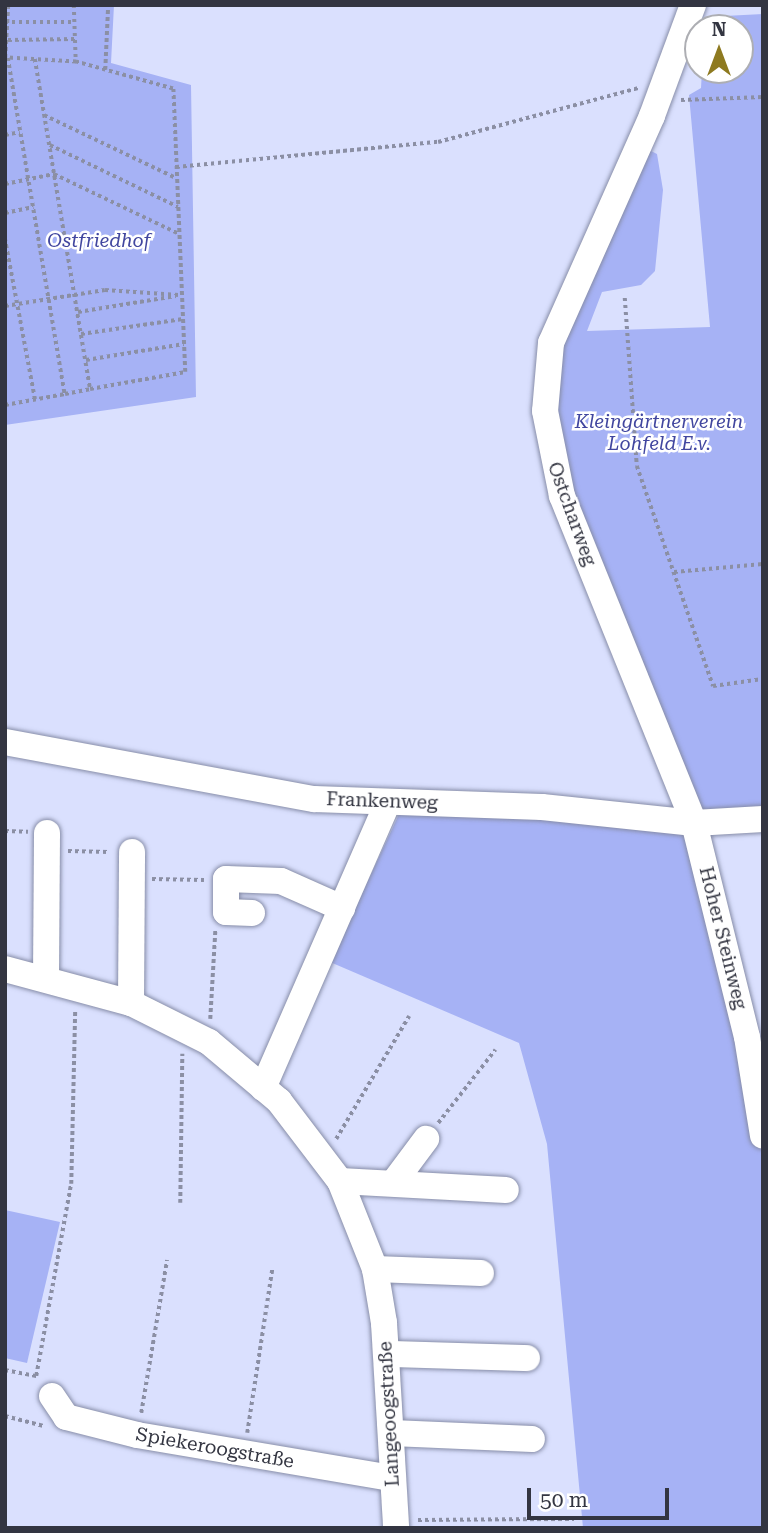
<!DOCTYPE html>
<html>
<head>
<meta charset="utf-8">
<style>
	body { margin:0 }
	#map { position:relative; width:768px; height:1533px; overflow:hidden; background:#dae0fe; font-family:"Roboto Serif",serif }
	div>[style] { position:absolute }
	.green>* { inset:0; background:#a6b2f5 }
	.path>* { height:3.5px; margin-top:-1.75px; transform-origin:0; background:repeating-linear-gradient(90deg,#8b8fa4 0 3.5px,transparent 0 7px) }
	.roads { filter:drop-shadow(0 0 2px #878da8) drop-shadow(0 0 2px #878da8) }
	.minor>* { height:26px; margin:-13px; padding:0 13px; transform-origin:13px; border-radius:13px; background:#fff }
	span { translate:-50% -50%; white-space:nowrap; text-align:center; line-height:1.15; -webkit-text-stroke:5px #fff; paint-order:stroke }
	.park-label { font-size:19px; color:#41469f; font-style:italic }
	.street-label { font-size:19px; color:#333541 }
	.frame { position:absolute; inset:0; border:7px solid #333541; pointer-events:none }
	.north { position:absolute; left:684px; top:14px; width:70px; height:70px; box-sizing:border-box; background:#fff; border:2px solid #adaeb3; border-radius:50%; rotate:0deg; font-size:19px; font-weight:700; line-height:28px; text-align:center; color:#333541 }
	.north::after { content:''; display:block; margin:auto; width:24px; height:32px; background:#8e7a20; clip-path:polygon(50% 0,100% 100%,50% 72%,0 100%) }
	.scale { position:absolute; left:527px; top:1488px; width:142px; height:32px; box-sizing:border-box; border:4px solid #333541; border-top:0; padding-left:9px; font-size:21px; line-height:24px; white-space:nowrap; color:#333541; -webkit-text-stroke:5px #fff; paint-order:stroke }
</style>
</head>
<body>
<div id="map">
	<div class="green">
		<i style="clip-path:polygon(5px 5px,114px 5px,111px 63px,191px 85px,196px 397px,5px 425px)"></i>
		<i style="clip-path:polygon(763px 14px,763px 809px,715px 813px,700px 809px,572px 505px,552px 373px,645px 148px,657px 154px,663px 190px,655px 271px,641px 285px,602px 292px,587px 331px,710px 327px,689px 95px,701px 88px,702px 70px,740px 70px,740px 28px,705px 28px,705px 17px)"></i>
		<i style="clip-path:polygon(401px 810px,698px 829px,763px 1099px,763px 1528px,583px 1528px,547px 1144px,519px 1043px,330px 962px)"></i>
		<i style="clip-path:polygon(5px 1210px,60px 1222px,27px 1363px,5px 1358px)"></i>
	</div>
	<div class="path">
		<i style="left:74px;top:5px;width:57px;rotate:88deg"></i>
		<i style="left:5px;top:22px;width:69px"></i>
		<i style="left:8px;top:40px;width:67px;rotate:-0.9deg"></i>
		<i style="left:5px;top:58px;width:53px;rotate:-86.8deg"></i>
		<i style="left:35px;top:59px;width:334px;rotate:80.5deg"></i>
		<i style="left:105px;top:70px;width:65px;rotate:-87.4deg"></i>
		<i style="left:681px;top:100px;width:82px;rotate:-2.1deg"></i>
		<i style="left:44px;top:115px;width:146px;rotate:25.5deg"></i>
		<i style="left:5px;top:135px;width:15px;rotate:-11deg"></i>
		<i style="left:50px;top:145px;width:142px;rotate:25.8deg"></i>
		<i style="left:176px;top:167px;width:263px;rotate:-5.5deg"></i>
		<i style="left:438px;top:142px;width:207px;rotate:-15.1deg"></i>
		<i style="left:5px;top:184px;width:50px;rotate:-11.5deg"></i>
		<i style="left:54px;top:174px;width:139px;rotate:25.6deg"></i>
		<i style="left:5px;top:213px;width:29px;rotate:-12deg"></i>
		<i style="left:5px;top:238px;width:164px;rotate:79.4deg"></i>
		<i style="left:625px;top:298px;width:168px;rotate:85.9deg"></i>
		<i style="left:637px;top:466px;width:233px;rotate:70.9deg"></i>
		<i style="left:713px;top:686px;width:50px;rotate:-8deg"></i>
		<i style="left:5px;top:306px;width:101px;rotate:-9.1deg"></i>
		<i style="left:105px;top:290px;width:74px;rotate:3.9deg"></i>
		<i style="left:78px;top:312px;width:99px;rotate:-9.3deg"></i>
		<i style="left:81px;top:334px;width:103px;rotate:-8.4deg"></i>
		<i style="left:86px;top:360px;width:99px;rotate:-9.3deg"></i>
		<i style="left:5px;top:405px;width:61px;rotate:-10.4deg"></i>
		<i style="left:65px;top:394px;width:25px;rotate:-11deg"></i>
		<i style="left:90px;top:389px;width:97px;rotate:-10.1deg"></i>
		<i style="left:185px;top:372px;width:283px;rotate:-92.4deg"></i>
		<i style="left:173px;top:89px;width:101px;rotate:-164.4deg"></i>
		<i style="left:76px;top:62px;width:68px;rotate:-176.6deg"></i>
		<i style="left:8px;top:58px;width:341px;rotate:80.4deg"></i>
		<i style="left:674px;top:572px;width:89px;rotate:-5.1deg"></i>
		<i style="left:5px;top:831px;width:23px;rotate:2deg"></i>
		<i style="left:68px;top:851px;width:41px;rotate:1.4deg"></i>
		<i style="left:152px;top:879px;width:52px;rotate:1.1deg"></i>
		<i style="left:210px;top:1019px;width:88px;rotate:-86.7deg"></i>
		<i style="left:438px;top:1123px;width:93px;rotate:-52deg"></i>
		<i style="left:336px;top:1139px;width:143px;rotate:-59.3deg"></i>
		<i style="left:180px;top:1203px;width:149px;rotate:-89.2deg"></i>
		<i style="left:5px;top:1370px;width:32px;rotate:11deg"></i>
		<i style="left:36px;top:1376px;width:195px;rotate:-79.7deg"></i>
		<i style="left:71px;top:1184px;width:174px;rotate:-88.7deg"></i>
		<i style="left:141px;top:1413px;width:155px;rotate:-80.4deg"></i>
		<i style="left:5px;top:1416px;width:40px;rotate:14.4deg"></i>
		<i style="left:247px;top:1433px;width:166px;rotate:-81.3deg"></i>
		<i style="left:418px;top:1520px;width:156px;rotate:-0.4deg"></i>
	</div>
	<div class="roads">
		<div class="minor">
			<i style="left:693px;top:5px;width:118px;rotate:110.3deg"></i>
			<i style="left:652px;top:116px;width:248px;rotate:114deg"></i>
			<i style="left:551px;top:343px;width:68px;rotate:95deg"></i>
			<i style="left:545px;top:411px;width:87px;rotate:78.7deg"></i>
			<i style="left:562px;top:496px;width:353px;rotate:68deg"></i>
			<i style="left:694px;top:823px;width:220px;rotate:76.1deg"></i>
			<i style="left:747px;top:1037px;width:100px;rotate:80.8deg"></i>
			<i style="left:5px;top:742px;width:314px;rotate:10.5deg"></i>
			<i style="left:314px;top:799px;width:228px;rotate:2deg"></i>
			<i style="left:542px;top:807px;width:153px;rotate:6deg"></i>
			<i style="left:694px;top:823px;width:69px;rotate:-3.3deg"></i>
			<i style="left:252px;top:913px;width:26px;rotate:-178deg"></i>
			<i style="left:226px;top:912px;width:33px;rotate:-90deg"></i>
			<i style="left:226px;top:879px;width:55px;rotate:2.1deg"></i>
			<i style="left:281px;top:881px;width:67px;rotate:23.9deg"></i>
			<i style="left:5px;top:969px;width:131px;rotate:15.1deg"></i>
			<i style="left:131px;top:1003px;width:87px;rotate:26.6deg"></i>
			<i style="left:209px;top:1042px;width:92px;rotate:40.1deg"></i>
			<i style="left:279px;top:1101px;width:101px;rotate:52.7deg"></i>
			<i style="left:340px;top:1181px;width:95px;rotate:68.3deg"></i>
			<i style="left:375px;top:1269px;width:55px;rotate:80.5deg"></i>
			<i style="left:384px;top:1323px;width:205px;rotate:86.6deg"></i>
			<i style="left:46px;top:978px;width:145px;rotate:-89.6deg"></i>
			<i style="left:131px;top:1003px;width:151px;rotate:-89.6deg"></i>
			<i style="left:263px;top:1088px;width:312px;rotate:-66.4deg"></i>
			<i style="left:340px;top:1181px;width:166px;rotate:3.1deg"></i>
			<i style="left:394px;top:1182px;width:54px;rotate:-53.3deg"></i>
			<i style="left:375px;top:1269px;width:106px;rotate:2.2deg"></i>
			<i style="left:389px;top:1354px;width:138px;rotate:1.7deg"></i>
			<i style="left:52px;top:1396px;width:25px;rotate:56deg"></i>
			<i style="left:66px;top:1417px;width:73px;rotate:14.2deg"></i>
			<i style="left:137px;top:1435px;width:257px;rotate:9.6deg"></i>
			<i style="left:392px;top:1433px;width:140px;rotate:2.5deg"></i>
		</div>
	</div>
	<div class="park-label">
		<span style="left:99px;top:241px">Ostfriedhof</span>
		<span style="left:659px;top:433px">Kleingärtnerverein<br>Lohfeld E.v.</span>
	</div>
	<div class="street-label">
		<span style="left:572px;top:514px;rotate:70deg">Ostcharweg</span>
		<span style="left:382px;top:801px;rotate:2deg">Frankenweg</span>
		<span style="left:723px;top:938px;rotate:76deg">Hoher Steinweg</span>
		<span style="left:389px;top:1414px;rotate:-93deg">Langeoogstraße</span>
		<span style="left:215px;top:1448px;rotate:10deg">Spiekeroogstraße</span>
	</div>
	<div class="frame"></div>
	<div class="north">N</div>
	<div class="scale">50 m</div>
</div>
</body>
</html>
